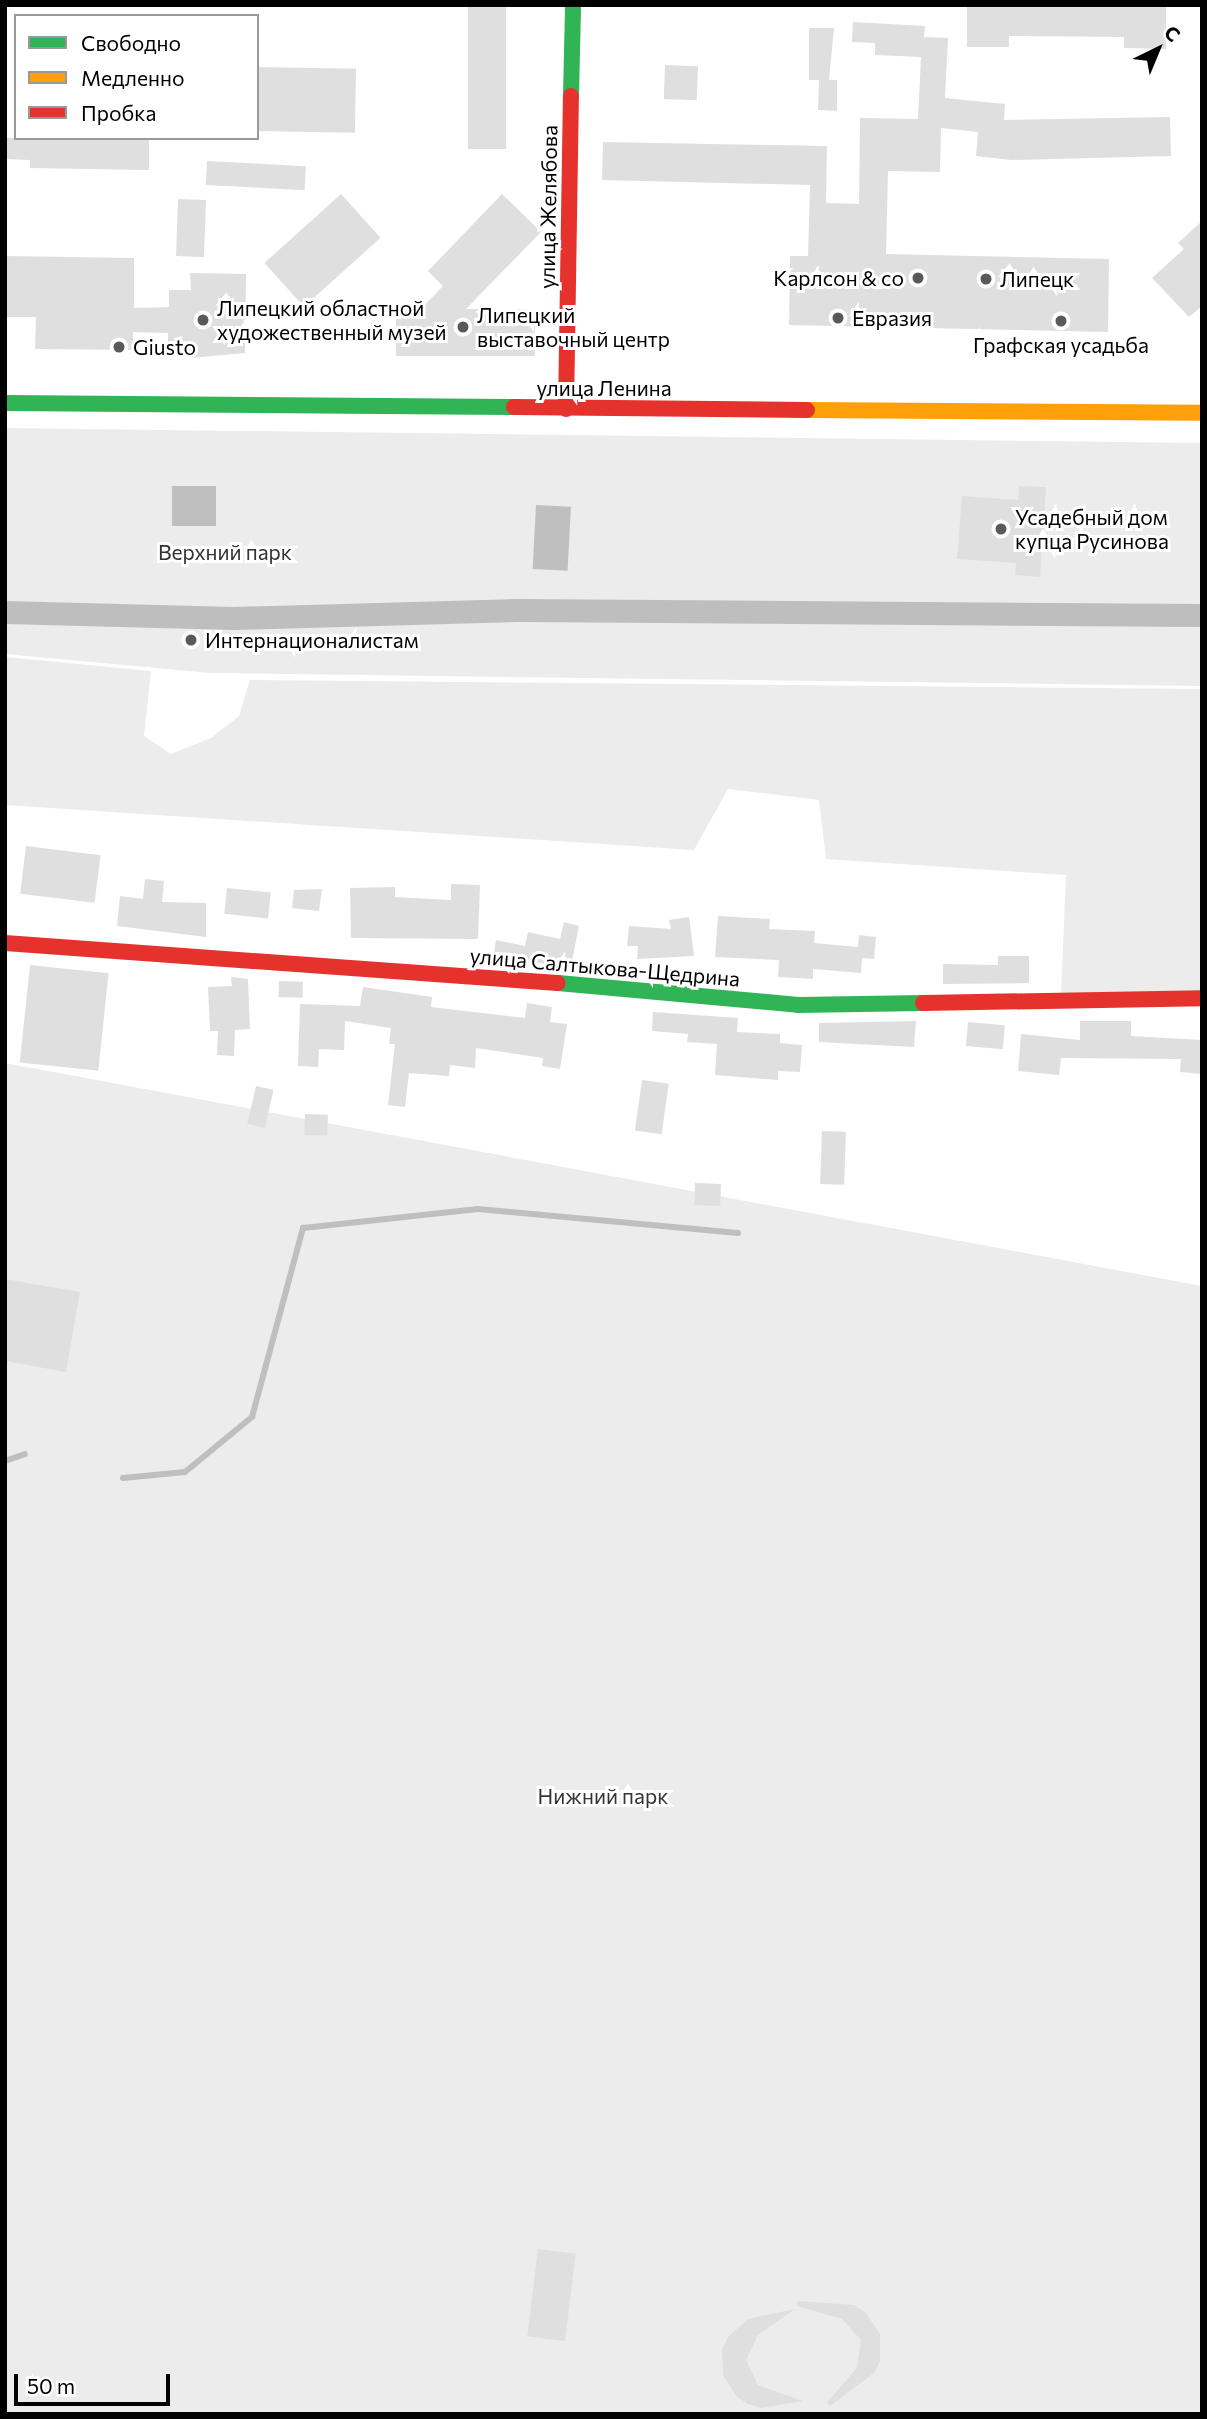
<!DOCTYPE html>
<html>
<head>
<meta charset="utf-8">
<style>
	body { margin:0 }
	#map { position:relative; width:1207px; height:2419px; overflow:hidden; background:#fff; font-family:Commissioner,sans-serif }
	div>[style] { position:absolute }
	.green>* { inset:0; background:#ececec }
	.water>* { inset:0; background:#bfbfbf; transform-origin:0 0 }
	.stream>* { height:6px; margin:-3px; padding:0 3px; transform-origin:3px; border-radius:3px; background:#bfbfbf }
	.building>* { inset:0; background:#dfdfdf; transform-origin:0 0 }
	.street>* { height:23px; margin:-11.5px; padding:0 11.5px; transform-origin:11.5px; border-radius:11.5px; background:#bebebe }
	.fast>* { height:16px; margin:-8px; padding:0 8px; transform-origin:8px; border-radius:8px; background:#30b455 }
	.slow>* { height:16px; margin:-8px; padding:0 8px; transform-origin:8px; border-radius:8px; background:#ff9f0a }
	.jam>* { height:16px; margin:-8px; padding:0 8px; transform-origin:8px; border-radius:8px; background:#e5322d }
	.dots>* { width:19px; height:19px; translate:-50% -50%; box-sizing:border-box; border:4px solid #fff; border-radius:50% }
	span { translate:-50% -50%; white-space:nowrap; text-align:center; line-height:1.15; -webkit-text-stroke:6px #fff; paint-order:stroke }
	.street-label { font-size:21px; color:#000 }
	.poi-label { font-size:21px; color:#000 }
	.right { translate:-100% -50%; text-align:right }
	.left { translate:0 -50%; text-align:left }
	.park-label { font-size:21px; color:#333 }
	.frame { position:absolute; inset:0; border:7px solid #000; pointer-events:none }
	.legend { position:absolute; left:14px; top:14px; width:245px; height:126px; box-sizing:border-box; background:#fff; border:2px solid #999; margin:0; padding:9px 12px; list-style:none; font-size:21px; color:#000 }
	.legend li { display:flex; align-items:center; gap:14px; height:35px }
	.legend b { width:35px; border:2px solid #999 }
	.north { position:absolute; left:1123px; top:14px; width:70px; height:70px; -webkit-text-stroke:5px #fff; paint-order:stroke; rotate:43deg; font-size:19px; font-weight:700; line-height:28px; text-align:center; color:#000 }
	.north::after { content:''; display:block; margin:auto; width:24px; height:32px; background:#000; clip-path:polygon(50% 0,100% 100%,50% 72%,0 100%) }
	.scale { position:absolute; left:14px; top:2374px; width:156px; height:32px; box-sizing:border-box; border:4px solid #000; border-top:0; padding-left:9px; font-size:21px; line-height:24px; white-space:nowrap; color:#000; -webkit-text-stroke:5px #fff; paint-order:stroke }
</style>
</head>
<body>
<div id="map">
	<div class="green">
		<i style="clip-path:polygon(5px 428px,1202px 443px,1202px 686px,210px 673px,5px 654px)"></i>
		<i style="clip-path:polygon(5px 657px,151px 671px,144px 736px,171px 754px,211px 738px,239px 716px,250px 680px,1202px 689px,1202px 993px,1061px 994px,1066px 875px,826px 859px,819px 800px,728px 789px,694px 850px,5px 805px)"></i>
		<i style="clip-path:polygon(5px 1063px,1202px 1286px,1202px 2414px,5px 2414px)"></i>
	</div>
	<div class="water">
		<i style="left:172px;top:486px;width:44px;height:40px"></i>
		<i style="left:536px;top:505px;width:35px;height:64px;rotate:3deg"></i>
	</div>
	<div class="stream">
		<i style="left:5px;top:1461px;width:21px;rotate:-19deg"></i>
		<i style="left:123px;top:1478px;width:62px;rotate:-5.5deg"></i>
		<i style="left:185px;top:1472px;width:87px;rotate:-39.4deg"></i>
		<i style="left:252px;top:1417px;width:196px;rotate:-74.9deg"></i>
		<i style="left:303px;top:1228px;width:176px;rotate:-6.2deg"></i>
		<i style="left:478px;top:1209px;width:261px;rotate:5.3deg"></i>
	</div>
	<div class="building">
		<i style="left:468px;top:5px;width:38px;height:144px"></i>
		<i style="clip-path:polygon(967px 5px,1166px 5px,1166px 49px,1124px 48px,1124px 37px,1009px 36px,1009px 47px,967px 47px)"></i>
		<i style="clip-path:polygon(853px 22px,925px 26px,924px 37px,948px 38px,945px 98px,1005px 104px,1004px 120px,1170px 117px,1171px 156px,1011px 160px,976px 156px,978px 132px,941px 128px,940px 172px,888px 171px,886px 254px,1109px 259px,1108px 332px,789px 325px,790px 256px,808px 256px,810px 185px,602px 180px,603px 142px,827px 146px,826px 203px,859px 204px,860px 118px,918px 119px,921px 57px,875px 55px,875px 43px,852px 42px)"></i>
		<i style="clip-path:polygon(809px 28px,834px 28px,829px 80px,837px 80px,837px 111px,818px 110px,819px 80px,826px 80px,809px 80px)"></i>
		<i style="left:665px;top:65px;width:33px;height:34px;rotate:2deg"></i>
		<i style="left:257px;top:67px;width:99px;height:64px;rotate:1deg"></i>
		<i style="clip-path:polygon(5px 138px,149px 138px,149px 170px,30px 168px,30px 160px,5px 159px)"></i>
		<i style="left:207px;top:161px;width:99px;height:24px;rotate:3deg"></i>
		<i style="left:341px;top:194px;width:59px;height:103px;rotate:48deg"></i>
		<i style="clip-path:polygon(502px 194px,541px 232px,466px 309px,535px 309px,535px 356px,396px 356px,396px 308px,421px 309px,443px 286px,428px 271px)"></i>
		<i style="left:178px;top:199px;width:28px;height:57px;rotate:2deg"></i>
		<i style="clip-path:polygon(1202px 221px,1202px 306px,1189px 317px,1152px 278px,1184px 249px,1178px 243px)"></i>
		<i style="clip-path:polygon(5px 256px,134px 258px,134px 308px,169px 307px,169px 290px,191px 290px,190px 273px,246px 274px,245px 353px,191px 358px,191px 352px,168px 352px,168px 333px,133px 332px,133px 350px,35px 349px,36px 317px,5px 317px)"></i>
		<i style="clip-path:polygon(1019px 486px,1046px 487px,1040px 577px,1015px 575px,1016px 563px,957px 559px,962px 496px,1018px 500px)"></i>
		<i style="left:26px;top:846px;width:75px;height:48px;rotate:7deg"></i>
		<i style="clip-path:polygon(145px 879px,164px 881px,162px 902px,206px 903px,206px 937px,117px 926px,120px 896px,143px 899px)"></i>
		<i style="clip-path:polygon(451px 884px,480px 885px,478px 939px,351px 938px,350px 888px,395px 887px,395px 897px,451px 900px)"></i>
		<i style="left:227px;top:888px;width:44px;height:26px;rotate:6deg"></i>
		<i style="clip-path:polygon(322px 889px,319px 911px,292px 908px,294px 890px)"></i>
		<i style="clip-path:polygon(718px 916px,770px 919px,769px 929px,815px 931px,814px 943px,858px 947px,859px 935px,876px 937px,874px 959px,862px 958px,861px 973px,813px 969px,813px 979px,778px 977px,779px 960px,715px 957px)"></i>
		<i style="clip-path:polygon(689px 917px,694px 956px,637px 959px,638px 946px,627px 946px,629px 926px,671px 929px,669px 920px)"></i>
		<i style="clip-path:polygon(564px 922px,579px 926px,571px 966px,493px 959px,496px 940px,525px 946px,528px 932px,560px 939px)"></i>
		<i style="clip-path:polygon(998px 956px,1029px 956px,1029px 983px,943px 984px,943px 964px,998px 965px)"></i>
		<i style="left:30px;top:965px;width:79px;height:98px;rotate:6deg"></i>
		<i style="clip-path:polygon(231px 977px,248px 979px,250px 1029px,235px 1030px,234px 1056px,217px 1055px,218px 1031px,210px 1031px,208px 987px,232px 986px)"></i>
		<i style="left:279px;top:981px;width:24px;height:16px;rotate:2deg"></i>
		<i style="clip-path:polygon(363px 987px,432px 997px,431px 1007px,525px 1018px,527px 1003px,552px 1007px,550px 1022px,567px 1024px,560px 1069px,542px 1066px,543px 1058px,476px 1048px,475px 1068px,450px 1065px,449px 1076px,409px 1073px,405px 1107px,388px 1105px,395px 1044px,389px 1044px,391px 1028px,345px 1021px,344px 1050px,319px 1049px,318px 1067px,298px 1066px,300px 1004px,360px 1006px)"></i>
		<i style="clip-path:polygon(653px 1012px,738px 1018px,737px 1032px,780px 1034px,780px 1043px,802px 1045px,800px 1072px,778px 1071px,778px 1080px,715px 1075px,717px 1044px,687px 1042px,688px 1034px,652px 1031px)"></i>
		<i style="clip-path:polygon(916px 1021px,914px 1047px,819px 1042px,819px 1023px)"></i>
		<i style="clip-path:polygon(1080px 1021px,1131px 1021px,1131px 1036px,1202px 1040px,1202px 1074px,1180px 1072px,1181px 1059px,1061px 1058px,1059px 1075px,1018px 1071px,1021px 1034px,1080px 1040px)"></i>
		<i style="left:968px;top:1022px;width:37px;height:24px;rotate:5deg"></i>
		<i style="left:642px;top:1080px;width:27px;height:51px;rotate:8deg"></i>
		<i style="left:256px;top:1086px;width:18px;height:39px;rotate:13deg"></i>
		<i style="left:305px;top:1114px;width:23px;height:21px;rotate:2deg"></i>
		<i style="left:822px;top:1131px;width:24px;height:53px;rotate:2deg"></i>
		<i style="left:695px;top:1183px;width:26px;height:22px;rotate:2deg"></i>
		<i style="clip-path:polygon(5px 1279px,80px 1292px,66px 1372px,5px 1361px)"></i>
		<i style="left:538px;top:2249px;width:38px;height:88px;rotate:7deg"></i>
		<i style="clip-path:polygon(797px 2301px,854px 2305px,865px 2312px,880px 2334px,880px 2361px,874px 2373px,830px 2406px,827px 2402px,857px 2368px,861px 2340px,842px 2319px,797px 2306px)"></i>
		<i style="clip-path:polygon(795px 2309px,758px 2335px,746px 2360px,758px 2385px,803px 2401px,761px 2408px,748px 2404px,737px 2397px,723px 2375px,722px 2349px,728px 2337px,748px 2319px)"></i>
	</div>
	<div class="street">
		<i style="left:5px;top:612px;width:228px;rotate:1.5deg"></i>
		<i style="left:233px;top:618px;width:285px;rotate:-1.6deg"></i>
		<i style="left:518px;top:610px;width:684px;rotate:0.42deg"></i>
	</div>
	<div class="fast">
		<i style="left:571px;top:96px;width:91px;rotate:-88.7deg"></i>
		<i style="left:5px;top:403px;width:509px;rotate:0.45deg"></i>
		<i style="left:558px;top:983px;width:241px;rotate:5.2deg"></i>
		<i style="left:798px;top:1005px;width:125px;rotate:-0.9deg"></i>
	</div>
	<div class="slow">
		<i style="left:807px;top:410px;width:395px;rotate:0.4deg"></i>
	</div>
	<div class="jam">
		<i style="left:514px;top:407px;width:293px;rotate:0.6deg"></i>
		<i style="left:566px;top:409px;width:313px;rotate:-89.1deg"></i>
		<i style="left:5px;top:943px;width:554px;rotate:4.14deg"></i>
		<i style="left:923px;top:1003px;width:279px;rotate:-1deg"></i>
	</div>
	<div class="dots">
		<i style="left:918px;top:278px;background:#595959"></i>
		<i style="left:986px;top:279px;background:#595959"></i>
		<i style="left:838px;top:318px;background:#595959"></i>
		<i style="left:203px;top:320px;background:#595959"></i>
		<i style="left:1061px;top:321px;background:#595959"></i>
		<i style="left:463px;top:327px;background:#595959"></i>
		<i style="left:119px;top:347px;background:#595959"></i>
		<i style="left:1001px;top:529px;background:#595959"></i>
		<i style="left:191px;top:640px;background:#595959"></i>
	</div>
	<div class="street-label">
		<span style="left:548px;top:207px;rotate:-89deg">улица Желябова</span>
		<span style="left:604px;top:388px">улица Ленина</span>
		<span style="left:605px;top:967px;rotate:5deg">улица Салтыкова-Щедрина</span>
	</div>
	<div class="poi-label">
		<span class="right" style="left:904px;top:278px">Карлсон &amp; co</span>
		<span class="left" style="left:1000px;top:279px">Липецк</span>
		<span class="left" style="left:217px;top:320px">Липецкий областной<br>художественный музей</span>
		<span class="left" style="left:477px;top:327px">Липецкий<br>выставочный центр</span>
		<span class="left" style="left:852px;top:318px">Евразия</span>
		<span style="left:1061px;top:345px">Графская усадьба</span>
		<span class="left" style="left:133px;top:347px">Giusto</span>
		<span class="left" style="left:1015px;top:529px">Усадебный дом<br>купца Русинова</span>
		<span class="left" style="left:205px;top:640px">Интернационалистам</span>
	</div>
	<div class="park-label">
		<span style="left:225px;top:552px">Верхний парк</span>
		<span style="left:603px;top:1796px">Нижний парк</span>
	</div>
	<div class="frame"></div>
	<ul class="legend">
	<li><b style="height:9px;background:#30b455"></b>Свободно</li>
	<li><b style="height:9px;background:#ff9f0a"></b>Медленно</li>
	<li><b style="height:9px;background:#e5322d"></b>Пробка</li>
	</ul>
	<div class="north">С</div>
	<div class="scale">50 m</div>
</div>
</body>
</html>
